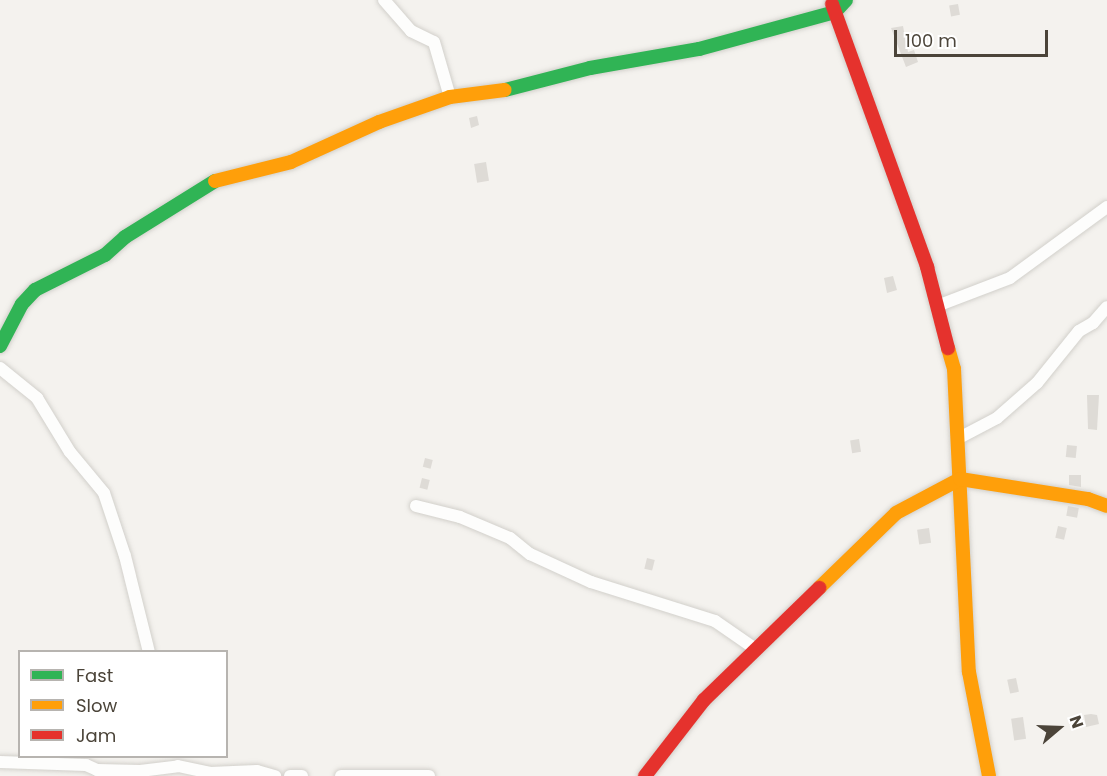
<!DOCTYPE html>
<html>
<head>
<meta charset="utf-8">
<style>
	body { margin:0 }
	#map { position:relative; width:1107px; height:776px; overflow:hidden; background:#f4f2ee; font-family:Poppins,sans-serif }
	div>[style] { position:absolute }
	.building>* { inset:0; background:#dedbd6; transform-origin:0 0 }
	.roads { filter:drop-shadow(0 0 2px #d2d0cb) drop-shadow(0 0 2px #d2d0cb) }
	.street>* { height:12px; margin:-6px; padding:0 6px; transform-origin:6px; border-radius:6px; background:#fdfdfc }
	.fast>* { height:14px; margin:-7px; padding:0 7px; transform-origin:7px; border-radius:7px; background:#30b455 }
	.slow>* { height:14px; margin:-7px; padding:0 7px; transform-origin:7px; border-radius:7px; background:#ff9f0a }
	.jam>* { height:14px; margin:-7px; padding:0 7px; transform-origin:7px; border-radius:7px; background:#e5322d }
	span { translate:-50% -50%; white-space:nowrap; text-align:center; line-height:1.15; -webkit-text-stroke:4.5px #fff; paint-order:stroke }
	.legend { position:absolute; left:18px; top:650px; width:210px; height:108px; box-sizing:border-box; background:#fff; border:2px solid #b7b4b0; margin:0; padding:8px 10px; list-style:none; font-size:18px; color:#4b4439 }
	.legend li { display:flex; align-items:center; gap:12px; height:30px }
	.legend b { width:30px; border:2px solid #b7b4b0 }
	.north { position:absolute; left:1029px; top:698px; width:60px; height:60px; -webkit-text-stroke:4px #fff; paint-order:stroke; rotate:71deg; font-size:16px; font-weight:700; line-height:24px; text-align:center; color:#4b4439 }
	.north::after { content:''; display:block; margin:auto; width:21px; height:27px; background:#4b4439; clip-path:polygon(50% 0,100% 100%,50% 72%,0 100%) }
	.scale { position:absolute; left:894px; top:30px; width:154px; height:27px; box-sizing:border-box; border:3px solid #4b4439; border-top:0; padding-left:8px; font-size:18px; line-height:21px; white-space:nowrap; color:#4b4439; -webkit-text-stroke:4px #fff; paint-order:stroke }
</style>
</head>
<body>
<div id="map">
	<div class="building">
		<i style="left:958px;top:4px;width:11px;height:9px;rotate:80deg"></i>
		<i style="clip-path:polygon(903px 26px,908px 52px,914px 50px,918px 62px,906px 67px,891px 28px)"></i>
		<i style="clip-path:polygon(477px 116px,479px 125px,471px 128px,469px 118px)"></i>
		<i style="left:486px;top:162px;width:19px;height:12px;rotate:81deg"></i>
		<i style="clip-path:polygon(893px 276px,897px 290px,887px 293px,884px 278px)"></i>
		<i style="clip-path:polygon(1087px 395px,1099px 395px,1097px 430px,1088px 429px)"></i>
		<i style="left:859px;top:439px;width:13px;height:9px;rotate:81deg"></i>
		<i style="left:1067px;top:445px;width:10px;height:12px;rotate:6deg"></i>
		<i style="left:425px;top:458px;width:8px;height:9px;rotate:14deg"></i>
		<i style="clip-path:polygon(1069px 475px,1081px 475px,1081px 487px,1069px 485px)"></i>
		<i style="left:422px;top:478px;width:8px;height:10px;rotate:14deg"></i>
		<i style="left:1068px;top:506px;width:11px;height:10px;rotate:10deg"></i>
		<i style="left:1058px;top:526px;width:9px;height:12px;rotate:13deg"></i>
		<i style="left:929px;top:528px;width:15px;height:12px;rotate:82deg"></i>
		<i style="left:647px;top:558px;width:8px;height:11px;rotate:14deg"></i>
		<i style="left:1016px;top:678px;width:14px;height:9px;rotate:78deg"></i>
		<i style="clip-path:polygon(1091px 714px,1097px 715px,1099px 724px,1086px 727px,1084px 715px)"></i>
		<i style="left:1023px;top:717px;width:22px;height:12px;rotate:82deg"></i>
	</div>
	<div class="roads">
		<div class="street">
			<i style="left:384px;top:0;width:41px;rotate:48.9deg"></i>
			<i style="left:411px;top:31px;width:25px;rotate:26deg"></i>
			<i style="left:434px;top:42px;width:57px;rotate:73.8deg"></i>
			<i style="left:937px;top:306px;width:78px;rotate:-21deg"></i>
			<i style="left:1010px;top:278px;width:120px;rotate:-36.2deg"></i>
			<i style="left:0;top:368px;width:48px;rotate:39deg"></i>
			<i style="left:37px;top:398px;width:63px;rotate:58.6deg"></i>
			<i style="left:70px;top:452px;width:53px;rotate:50.3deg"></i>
			<i style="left:104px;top:493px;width:66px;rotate:71.6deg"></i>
			<i style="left:125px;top:556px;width:99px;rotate:76deg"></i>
			<i style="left:959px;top:438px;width:43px;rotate:-27.8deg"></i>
			<i style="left:997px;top:418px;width:53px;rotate:-41.2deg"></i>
			<i style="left:1037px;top:383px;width:67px;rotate:-51.1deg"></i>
			<i style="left:1079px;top:331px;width:16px;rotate:-30deg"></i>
			<i style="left:1093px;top:323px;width:21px;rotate:-49deg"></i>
			<i style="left:416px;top:506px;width:45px;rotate:14deg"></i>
			<i style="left:460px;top:517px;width:54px;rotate:22.8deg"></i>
			<i style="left:510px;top:538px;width:26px;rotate:39deg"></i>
			<i style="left:530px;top:554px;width:67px;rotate:24.7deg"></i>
			<i style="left:591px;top:582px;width:130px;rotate:17.5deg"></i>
			<i style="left:715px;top:621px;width:47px;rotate:34.7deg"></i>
			<i style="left:0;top:762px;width:86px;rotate:2deg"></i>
			<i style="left:86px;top:765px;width:12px;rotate:24deg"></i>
			<i style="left:97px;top:770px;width:43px;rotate:1.3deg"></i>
			<i style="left:140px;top:771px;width:38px;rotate:-7deg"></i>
			<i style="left:178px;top:766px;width:33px;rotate:12deg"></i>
			<i style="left:210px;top:773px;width:47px;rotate:-2.4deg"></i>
			<i style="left:257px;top:771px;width:19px;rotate:16deg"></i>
			<i style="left:290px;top:776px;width:12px"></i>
			<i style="left:341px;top:776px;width:88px"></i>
		</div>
		<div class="fast">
			<i style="left:505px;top:90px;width:88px;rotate:-14.5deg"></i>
			<i style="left:590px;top:68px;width:111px;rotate:-9.9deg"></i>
			<i style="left:699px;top:49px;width:141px;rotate:-15.2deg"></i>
			<i style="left:835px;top:12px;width:16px;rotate:-47deg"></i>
			<i style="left:0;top:346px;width:47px;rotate:-62.4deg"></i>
			<i style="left:22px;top:304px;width:19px;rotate:-47deg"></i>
			<i style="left:35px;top:290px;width:78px;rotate:-26.6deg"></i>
			<i style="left:105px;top:255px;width:27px;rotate:-42deg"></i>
			<i style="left:125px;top:237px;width:106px;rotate:-31.9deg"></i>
		</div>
		<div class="slow">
			<i style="left:215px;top:181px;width:78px;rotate:-14deg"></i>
			<i style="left:291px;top:162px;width:97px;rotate:-24.4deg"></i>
			<i style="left:379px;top:122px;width:75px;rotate:-19.4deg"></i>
			<i style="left:450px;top:97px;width:55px;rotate:-7.3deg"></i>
			<i style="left:948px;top:348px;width:22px;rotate:74deg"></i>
			<i style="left:954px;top:369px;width:303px;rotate:87.2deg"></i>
			<i style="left:969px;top:672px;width:106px;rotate:79.1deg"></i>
			<i style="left:819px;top:588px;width:107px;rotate:-44.2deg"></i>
			<i style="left:896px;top:513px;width:72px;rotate:-28deg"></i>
			<i style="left:960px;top:479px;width:130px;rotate:8.9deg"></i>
			<i style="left:1088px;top:499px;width:20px;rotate:20deg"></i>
		</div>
		<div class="jam">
			<i style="left:832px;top:4px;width:280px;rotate:70.1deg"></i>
			<i style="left:927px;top:267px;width:84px;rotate:75.5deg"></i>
			<i style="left:645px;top:776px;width:96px;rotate:-52.2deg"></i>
			<i style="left:704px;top:700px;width:161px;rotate:-44.2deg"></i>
		</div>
	</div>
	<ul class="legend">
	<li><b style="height:8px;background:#30b455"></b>Fast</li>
	<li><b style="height:8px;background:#ff9f0a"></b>Slow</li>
	<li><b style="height:8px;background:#e5322d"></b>Jam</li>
	</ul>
	<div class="north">N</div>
	<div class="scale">100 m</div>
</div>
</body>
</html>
